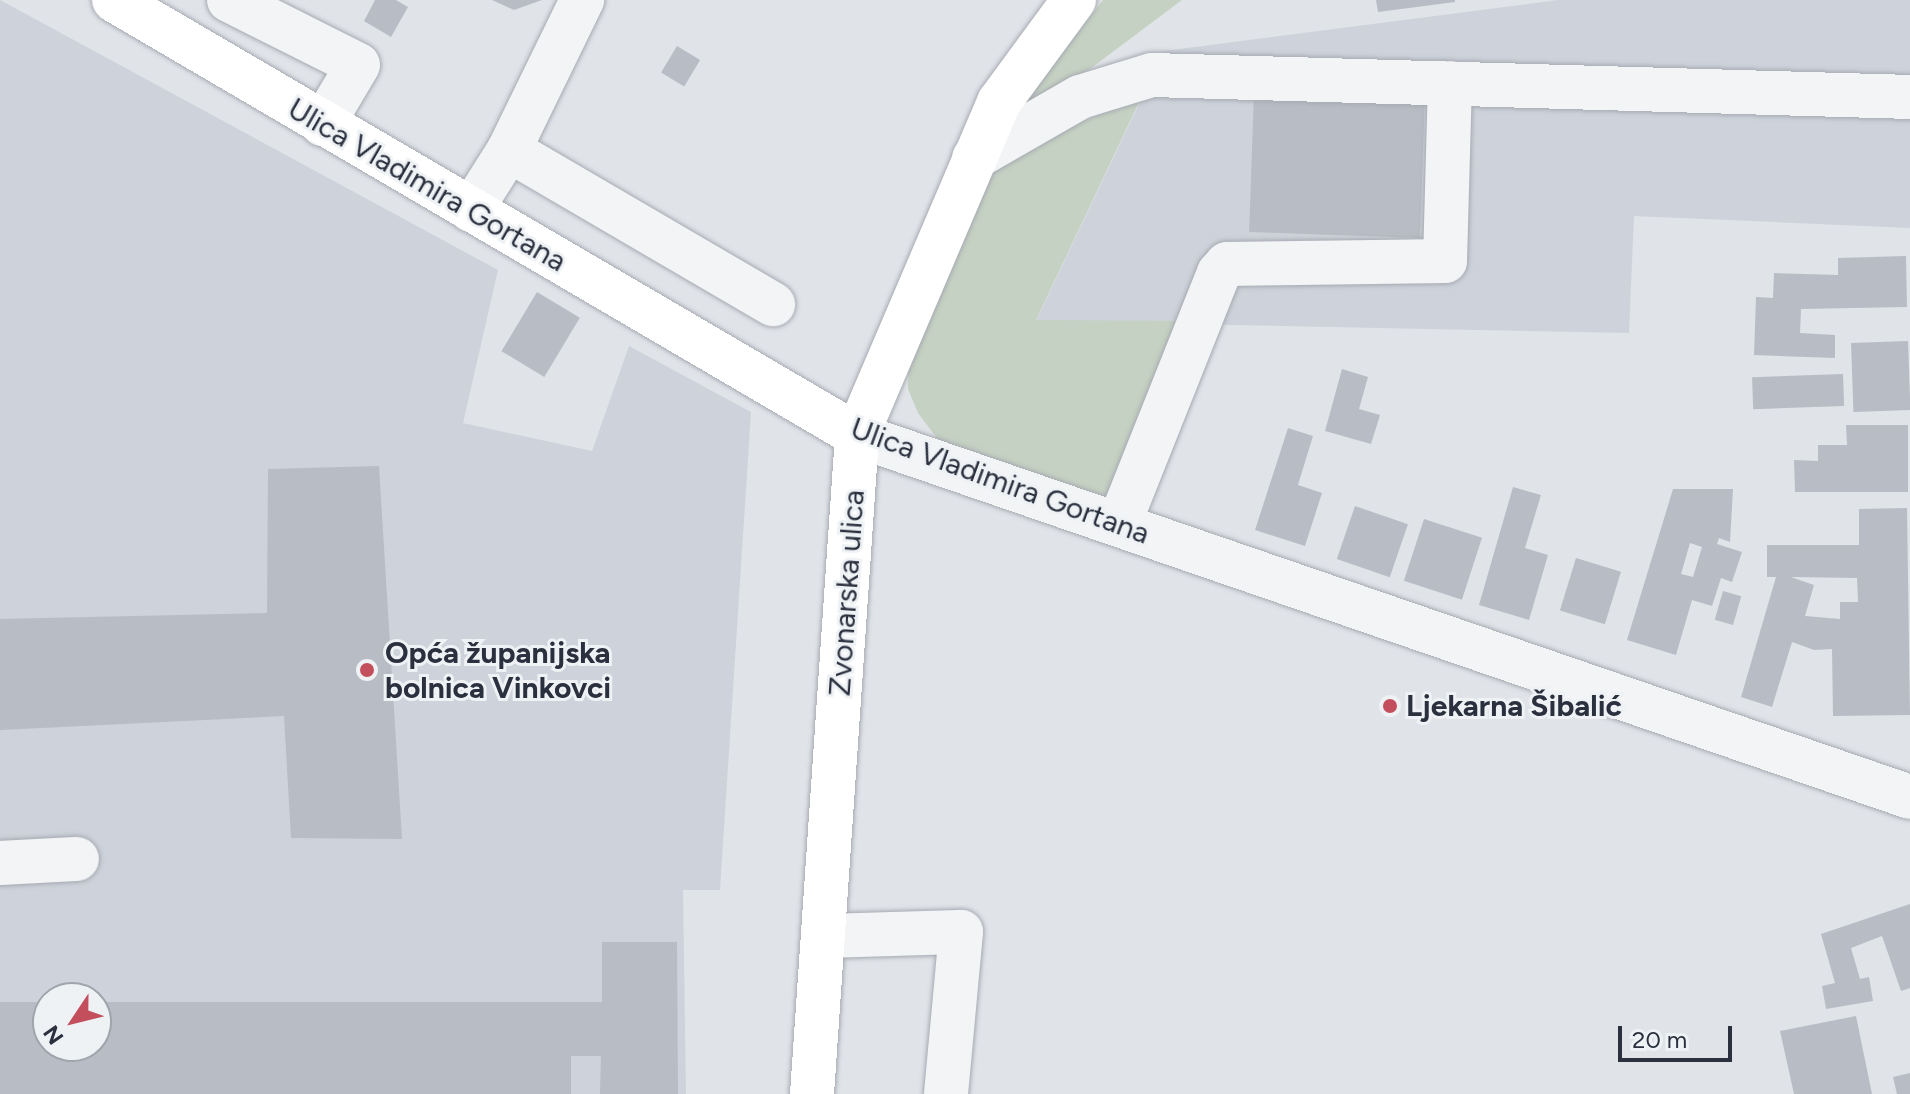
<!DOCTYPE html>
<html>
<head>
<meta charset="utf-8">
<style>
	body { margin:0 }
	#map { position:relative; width:1910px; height:1094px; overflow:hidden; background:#e0e3e8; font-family:Figtree,sans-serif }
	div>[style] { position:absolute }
	.built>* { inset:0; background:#ced2da }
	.green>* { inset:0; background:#c5d1c2 }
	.building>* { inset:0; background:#b8bcc4; transform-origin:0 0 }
	.roads { filter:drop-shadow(0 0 2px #a6aab2) drop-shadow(0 0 2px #a6aab2) }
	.minor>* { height:44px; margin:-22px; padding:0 22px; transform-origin:22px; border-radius:22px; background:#f2f4f6 }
	.major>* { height:44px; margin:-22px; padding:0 22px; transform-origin:22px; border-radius:22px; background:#fff }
	.dots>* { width:22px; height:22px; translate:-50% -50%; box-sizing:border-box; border:4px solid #eff2f5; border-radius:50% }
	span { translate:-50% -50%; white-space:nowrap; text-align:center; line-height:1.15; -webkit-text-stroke:6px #eff2f5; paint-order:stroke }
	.street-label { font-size:30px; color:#2a303e }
	.poi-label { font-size:30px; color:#2a303e; font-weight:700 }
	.left { translate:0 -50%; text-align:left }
	.north { position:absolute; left:32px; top:982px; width:80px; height:80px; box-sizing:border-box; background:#eff2f5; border:2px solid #a0a4ac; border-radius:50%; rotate:235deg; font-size:22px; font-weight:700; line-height:32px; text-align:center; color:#2a303e }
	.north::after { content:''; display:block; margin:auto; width:28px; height:36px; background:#c34f5c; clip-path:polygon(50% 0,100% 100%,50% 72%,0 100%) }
	.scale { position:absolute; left:1618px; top:1026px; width:114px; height:36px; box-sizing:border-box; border:4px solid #2a303e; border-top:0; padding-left:10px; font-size:24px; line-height:28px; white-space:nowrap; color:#2a303e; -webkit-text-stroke:6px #eff2f5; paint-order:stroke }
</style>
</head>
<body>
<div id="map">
	<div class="built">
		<i style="clip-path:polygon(evenodd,0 0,498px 270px,463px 423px,592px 451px,629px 346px,751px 412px,720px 890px,683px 890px,686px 1094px,0 1094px,0 0,48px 998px,96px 998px,96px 1046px,48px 1046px,48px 998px)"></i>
		<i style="clip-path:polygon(1558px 0,1910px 0,1910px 228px,1634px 216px,1629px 333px,1036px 321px,1164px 51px)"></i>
	</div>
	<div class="green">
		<i style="clip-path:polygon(1103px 0,1182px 0,1047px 101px,1017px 112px)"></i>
		<i style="clip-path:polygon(1141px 98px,1036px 320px,1182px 321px,1107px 511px,943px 446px,918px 413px,908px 389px,909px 355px,996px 156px)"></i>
	</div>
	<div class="building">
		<i style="clip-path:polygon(375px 0,396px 0,408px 7px,391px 37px,364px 21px)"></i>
		<i style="clip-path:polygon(492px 0,542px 0,514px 10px)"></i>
		<i style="clip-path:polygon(1376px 0,1455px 0,1455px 2px,1378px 12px)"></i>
		<i style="left:677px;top:46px;width:27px;height:31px;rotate:31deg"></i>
		<i style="left:1254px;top:93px;width:171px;height:139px;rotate:2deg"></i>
		<i style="clip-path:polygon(1906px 256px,1907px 307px,1801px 309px,1800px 333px,1835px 335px,1835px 358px,1754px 355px,1756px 297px,1773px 298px,1774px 273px,1838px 275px,1838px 258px)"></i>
		<i style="left:537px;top:292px;width:50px;height:69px;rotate:31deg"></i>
		<i style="left:1908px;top:341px;width:69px;height:57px;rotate:88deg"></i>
		<i style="clip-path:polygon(1342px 369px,1368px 377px,1359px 409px,1380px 415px,1371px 444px,1325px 431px)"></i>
		<i style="left:1843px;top:374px;width:32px;height:91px;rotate:88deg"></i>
		<i style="clip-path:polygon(1846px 425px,1908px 425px,1908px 492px,1795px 492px,1794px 460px,1818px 461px,1818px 445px,1847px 445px)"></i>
		<i style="clip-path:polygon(1288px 428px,1313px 436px,1298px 485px,1322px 493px,1305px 546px,1255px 530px)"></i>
		<i style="clip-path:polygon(379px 466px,402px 839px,291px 838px,284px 716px,0 730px,0 619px,267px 613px,268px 469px)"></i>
		<i style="clip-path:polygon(1513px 487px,1541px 495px,1525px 548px,1548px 555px,1529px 620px,1479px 605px)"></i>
		<i style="clip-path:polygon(evenodd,1673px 489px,1733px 489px,1730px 542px,1719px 538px,1717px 544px,1742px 552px,1732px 582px,1721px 578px,1712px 606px,1692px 600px,1676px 655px,1627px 640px,1673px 489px,1690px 543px,1702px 547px,1693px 577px,1681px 574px,1690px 543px)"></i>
		<i style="left:1355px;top:506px;width:56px;height:56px;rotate:19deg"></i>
		<i style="clip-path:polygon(evenodd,1907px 508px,1910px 715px,1833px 716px,1832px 649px,1814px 650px,1792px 642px,1772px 707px,1741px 697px,1776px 577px,1767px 577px,1767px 545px,1859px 545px,1859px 509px,1907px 508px,1791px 577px,1857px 578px,1858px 602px,1840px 602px,1840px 619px,1805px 616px,1814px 585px,1791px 577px)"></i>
		<i style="left:1424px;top:519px;width:61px;height:65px;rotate:18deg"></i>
		<i style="left:1576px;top:558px;width:47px;height:55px;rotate:17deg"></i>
		<i style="left:1723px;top:591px;width:19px;height:30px;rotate:16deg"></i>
		<i style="clip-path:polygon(1910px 904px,1910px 988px,1901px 991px,1882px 936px,1851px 948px,1860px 979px,1869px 977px,1873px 1001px,1826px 1009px,1822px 986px,1835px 983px,1821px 934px)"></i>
		<i style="clip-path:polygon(602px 942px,677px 942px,678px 1094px,600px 1094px,601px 1056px,571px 1056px,571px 1094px,0 1094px,0 1002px,48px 1002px,48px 1046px,96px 1046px,96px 1002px,602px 1002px)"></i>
		<i style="clip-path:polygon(1856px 1016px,1872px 1094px,1794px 1094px,1780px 1031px)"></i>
		<i style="clip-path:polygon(1910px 1073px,1910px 1094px,1897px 1094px,1893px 1077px)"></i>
	</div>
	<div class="roads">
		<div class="minor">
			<i style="left:229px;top:0;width:144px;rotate:26.7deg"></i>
			<i style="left:358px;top:65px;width:69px;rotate:120.7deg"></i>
			<i style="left:509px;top:150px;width:167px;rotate:-64deg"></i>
			<i style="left:974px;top:158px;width:122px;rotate:-29.9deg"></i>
			<i style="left:1080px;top:97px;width:75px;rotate:-17deg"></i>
			<i style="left:1152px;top:75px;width:758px;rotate:1.66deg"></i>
			<i style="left:471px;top:210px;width:71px;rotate:-57.7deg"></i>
			<i style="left:509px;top:150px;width:306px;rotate:30.3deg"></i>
			<i style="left:857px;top:435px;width:1113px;rotate:18.97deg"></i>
			<i style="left:1119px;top:524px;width:270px;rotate:-68.3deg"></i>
			<i style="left:1219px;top:273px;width:12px;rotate:-48deg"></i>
			<i style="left:1227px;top:264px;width:218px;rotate:-0.8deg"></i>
			<i style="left:1445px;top:261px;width:178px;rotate:-88.4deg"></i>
			<i style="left:0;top:863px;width:77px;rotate:-3deg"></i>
			<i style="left:823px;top:936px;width:138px;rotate:-1.7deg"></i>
			<i style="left:961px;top:932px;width:163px;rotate:95.3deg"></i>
		</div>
		<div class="major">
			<i style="left:114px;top:0;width:861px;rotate:30.35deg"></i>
			<i style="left:812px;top:1094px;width:661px;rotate:-86.09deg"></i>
			<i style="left:857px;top:435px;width:362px;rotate:-66.9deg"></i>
			<i style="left:999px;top:102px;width:127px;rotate:-53.7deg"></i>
		</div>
	</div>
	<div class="dots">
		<i style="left:367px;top:670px;background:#c34f5c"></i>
		<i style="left:1390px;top:706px;background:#c34f5c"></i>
	</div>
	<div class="street-label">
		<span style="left:427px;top:185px;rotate:30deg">Ulica Vladimira Gortana</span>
		<span style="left:1000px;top:481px;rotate:20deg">Ulica Vladimira Gortana</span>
		<span style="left:847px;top:593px;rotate:-86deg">Zvonarska ulica</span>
	</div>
	<div class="poi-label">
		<span class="left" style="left:385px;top:670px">Opća županijska<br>bolnica Vinkovci</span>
		<span class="left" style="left:1406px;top:706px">Ljekarna Šibalić</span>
	</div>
	<div class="north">N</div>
	<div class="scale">20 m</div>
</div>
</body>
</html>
